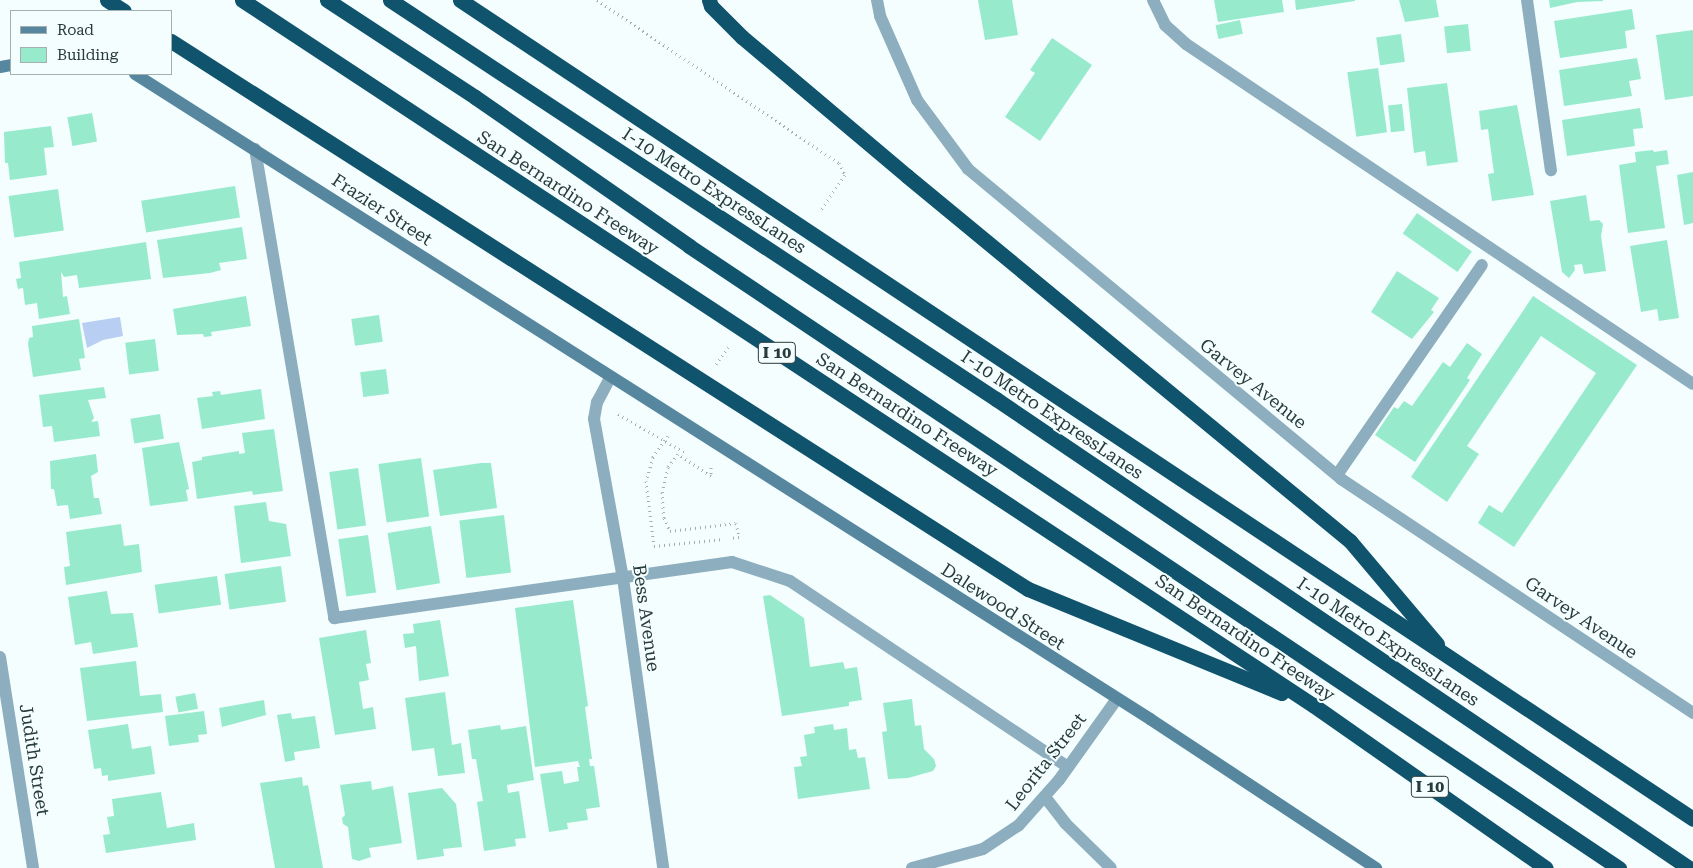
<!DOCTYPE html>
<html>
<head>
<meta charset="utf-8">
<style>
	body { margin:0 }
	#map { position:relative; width:1693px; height:868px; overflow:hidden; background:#f4fefe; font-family:"Roboto Serif",serif }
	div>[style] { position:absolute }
	.water>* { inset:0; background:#b8cff3 }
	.building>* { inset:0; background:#97ebcc; transform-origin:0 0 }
	.path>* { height:3px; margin-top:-1.5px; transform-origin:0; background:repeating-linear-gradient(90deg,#a1afaf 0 1px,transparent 0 5px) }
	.lane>* { height:12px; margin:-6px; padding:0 6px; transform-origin:6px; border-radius:6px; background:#8daebe }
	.street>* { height:12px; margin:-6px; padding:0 6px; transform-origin:6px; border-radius:6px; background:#8daebe }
	.secondary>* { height:12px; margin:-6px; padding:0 6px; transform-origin:6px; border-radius:6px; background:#56879f }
	.highway>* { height:15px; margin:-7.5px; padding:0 7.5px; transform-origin:7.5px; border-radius:7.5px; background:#10536c }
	span { translate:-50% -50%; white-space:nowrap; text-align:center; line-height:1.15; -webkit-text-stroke:4px #f4fefe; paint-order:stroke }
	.shield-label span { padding:1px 4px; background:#f4fefe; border:1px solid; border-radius:4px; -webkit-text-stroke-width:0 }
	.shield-label { font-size:16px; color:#283b3c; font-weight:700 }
	.street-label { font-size:18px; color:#283b3c }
	.legend { position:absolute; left:10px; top:10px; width:162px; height:65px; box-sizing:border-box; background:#f4fefe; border:1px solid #a2b0b0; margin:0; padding:6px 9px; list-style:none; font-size:15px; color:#283b3c }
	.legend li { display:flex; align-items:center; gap:10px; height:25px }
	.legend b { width:25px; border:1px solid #a2b0b0 }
</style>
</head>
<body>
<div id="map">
	<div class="water">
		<i style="clip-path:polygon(120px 317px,123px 336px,103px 340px,87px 348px,82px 323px)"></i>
	</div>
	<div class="building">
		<i style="clip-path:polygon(978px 0,1012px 0,1018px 35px,985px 40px)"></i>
		<i style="clip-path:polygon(1214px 0,1282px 0,1284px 12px,1218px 22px)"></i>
		<i style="clip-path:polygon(1295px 0,1355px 0,1355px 1px,1296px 10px)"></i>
		<i style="clip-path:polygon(1399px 0,1436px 0,1439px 17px,1405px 22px)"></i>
		<i style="clip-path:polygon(1549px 0,1603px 0,1603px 1px,1577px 2px,1550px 8px)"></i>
		<i style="clip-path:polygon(1632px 9px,1635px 29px,1625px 31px,1627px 48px,1560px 58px,1554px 21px)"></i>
		<i style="left:1240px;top:20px;width:14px;height:25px;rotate:78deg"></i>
		<i style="left:1468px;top:24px;width:27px;height:24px;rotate:84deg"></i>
		<i style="clip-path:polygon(1693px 30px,1693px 96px,1665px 100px,1656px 35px)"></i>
		<i style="left:1401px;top:34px;width:28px;height:25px;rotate:82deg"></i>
		<i style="clip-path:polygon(1052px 38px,1092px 65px,1040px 141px,1005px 117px,1035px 73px,1030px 70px)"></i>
		<i style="clip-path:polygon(1637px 58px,1641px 79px,1629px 81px,1632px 96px,1564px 106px,1559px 70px)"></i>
		<i style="left:1378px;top:68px;width:65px;height:31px;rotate:82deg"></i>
		<i style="clip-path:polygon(1447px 83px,1458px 162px,1427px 166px,1425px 151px,1414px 153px,1407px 88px)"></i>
		<i style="left:1402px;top:104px;width:27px;height:14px;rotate:84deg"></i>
		<i style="clip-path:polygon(1517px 105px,1534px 195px,1492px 201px,1488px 174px,1494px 173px,1488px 129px,1481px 130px,1479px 111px)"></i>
		<i style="clip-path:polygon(1640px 108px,1643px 128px,1633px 129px,1635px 146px,1567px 156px,1562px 120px)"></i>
		<i style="left:92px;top:113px;width:29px;height:25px;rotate:80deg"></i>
		<i style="clip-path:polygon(51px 126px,54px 147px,44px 148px,47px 175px,10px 180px,8px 163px,5px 163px,4px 132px)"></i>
		<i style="clip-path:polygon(1653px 150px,1654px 152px,1667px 150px,1669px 164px,1656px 166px,1665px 228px,1628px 233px,1619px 165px,1636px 162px,1635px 152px)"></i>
		<i style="clip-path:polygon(1693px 172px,1693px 223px,1684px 225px,1677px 175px)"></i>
		<i style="left:235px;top:186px;width:32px;height:95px;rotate:81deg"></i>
		<i style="left:58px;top:189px;width:42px;height:50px;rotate:82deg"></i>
		<i style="clip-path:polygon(1586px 195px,1590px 221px,1599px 220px,1603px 224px,1601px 236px,1606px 271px,1584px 274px,1582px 264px,1574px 265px,1575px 270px,1569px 278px,1562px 272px,1550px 201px)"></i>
		<i style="left:1417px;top:213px;width:67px;height:25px;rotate:35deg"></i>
		<i style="clip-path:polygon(242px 227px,247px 259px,219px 263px,221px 270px,210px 273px,163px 278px,157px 240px)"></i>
		<i style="clip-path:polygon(1667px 240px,1679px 318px,1659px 321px,1657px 309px,1641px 312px,1630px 246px)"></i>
		<i style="clip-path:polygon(146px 242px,151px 279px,79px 288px,77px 275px,64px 277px,61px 272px,63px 297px,67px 296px,70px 314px,39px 319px,37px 303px,25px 305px,23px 288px,18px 289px,16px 279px,21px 278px,19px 262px)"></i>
		<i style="clip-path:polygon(1397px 271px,1439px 298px,1431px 310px,1434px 312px,1412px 339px,1371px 312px)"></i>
		<i style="clip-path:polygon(246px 296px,251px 326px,211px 332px,212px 336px,204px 337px,203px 334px,177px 335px,173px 309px)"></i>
		<i style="clip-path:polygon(1533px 296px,1637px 365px,1514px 547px,1478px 523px,1489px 505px,1502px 513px,1596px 373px,1541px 336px,1467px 446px,1479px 454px,1447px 502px,1411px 477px)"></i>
		<i style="left:379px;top:315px;width:27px;height:28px;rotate:82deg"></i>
		<i style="clip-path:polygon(79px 319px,85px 358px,79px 359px,81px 370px,33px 377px,28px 344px,29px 338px,33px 337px,32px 326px)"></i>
		<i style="left:155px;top:339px;width:32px;height:30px;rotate:83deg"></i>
		<i style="clip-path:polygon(1467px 343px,1482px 354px,1467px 378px,1470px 380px,1415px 462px,1375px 435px,1394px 407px,1398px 409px,1404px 401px,1412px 406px,1443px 362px,1450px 367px)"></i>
		<i style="left:386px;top:369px;width:25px;height:26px;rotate:83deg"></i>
		<i style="clip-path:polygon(104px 387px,106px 398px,88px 400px,94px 418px,91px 422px,98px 421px,100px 436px,54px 442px,52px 426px,43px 427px,39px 395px)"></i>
		<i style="clip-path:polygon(261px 389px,265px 419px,202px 429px,197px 398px,213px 396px,212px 392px,220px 391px,221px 395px)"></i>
		<i style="left:160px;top:414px;width:25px;height:30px;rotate:81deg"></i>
		<i style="clip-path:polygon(274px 429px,283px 491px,253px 495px,252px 491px,197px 499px,192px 462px,202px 460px,202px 457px,239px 451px,239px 454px,245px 453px,242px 433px)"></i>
		<i style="clip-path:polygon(179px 442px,189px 489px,186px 490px,188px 501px,150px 506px,142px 448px)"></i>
		<i style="clip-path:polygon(96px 454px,98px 472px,91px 476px,94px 498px,99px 498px,102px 514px,70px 519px,68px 505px,57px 506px,54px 489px,51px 489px,50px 461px)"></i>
		<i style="left:421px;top:458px;width:59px;height:43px;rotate:82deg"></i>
		<i style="clip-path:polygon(481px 463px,491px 463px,497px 508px,440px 516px,433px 470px)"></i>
		<i style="left:358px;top:468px;width:58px;height:29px;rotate:82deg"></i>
		<i style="clip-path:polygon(266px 502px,269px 521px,286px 524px,291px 556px,241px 563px,234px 506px)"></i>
		<i style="left:504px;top:515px;width:58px;height:45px;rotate:83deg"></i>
		<i style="clip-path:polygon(121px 524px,124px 546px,139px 544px,142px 572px,66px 585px,64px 567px,70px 566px,66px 532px)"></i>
		<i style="left:431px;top:526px;width:58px;height:44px;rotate:81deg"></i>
		<i style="left:368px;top:535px;width:58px;height:30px;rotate:82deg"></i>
		<i style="left:281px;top:566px;width:36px;height:57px;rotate:82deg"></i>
		<i style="left:217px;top:576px;width:29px;height:63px;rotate:82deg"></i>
		<i style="clip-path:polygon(107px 591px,111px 614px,133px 613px,138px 647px,93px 654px,91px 642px,75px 645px,68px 597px)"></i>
		<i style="clip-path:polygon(770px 595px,804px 618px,810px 667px,843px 662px,845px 669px,857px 667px,862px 700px,849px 702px,849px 706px,782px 716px,763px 596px)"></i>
		<i style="clip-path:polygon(573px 600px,588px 706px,585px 707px,592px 759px,589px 759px,590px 766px,594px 766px,600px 807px,586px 809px,588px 820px,567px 823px,568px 829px,549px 832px,540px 774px,562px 771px,564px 784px,579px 781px,577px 767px,580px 767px,578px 761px,535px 767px,515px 608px)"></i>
		<i style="clip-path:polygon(440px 620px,449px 676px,419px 681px,416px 646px,405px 648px,403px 634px,414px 633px,413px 624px)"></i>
		<i style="clip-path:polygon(366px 630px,371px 663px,366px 664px,369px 680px,359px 682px,363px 709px,373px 707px,376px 729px,335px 735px,319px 638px)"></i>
		<i style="clip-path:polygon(136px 661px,140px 696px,161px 694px,163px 712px,87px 721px,80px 668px)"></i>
		<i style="clip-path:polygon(445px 692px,452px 745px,461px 743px,465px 773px,438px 776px,434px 748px,412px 751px,405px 698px)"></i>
		<i style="left:195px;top:693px;width:16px;height:20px;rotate:79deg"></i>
		<i style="clip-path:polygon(912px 699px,915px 726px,921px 725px,924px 749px,934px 759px,936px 766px,933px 771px,908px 778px,888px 779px,882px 732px,887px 731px,883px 703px)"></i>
		<i style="clip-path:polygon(264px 700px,266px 715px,222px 727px,219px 708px)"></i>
		<i style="clip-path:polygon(204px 711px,207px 734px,198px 735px,199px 742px,169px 746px,165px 716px)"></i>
		<i style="clip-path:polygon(291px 713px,292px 719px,315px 716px,320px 748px,294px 752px,295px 760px,285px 762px,277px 715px)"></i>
		<i style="clip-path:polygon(128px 724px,132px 749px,151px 746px,155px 774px,108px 781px,108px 775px,102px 776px,101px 768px,94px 769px,88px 730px)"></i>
		<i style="clip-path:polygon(833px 724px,834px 730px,847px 728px,849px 750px,856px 749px,858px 758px,865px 757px,870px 789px,798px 799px,794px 767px,802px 766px,800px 757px,807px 756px,804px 735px,815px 733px,814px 727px)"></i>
		<i style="clip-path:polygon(500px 725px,501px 730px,526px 726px,534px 780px,507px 785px,508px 793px,519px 791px,526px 838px,515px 839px,516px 846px,484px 851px,477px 802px,483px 801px,476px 759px,472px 759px,468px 730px)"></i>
		<i style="clip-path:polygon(302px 777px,303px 786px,308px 785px,323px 868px,275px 868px,260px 783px)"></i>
		<i style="clip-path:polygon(371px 781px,372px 790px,393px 786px,402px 843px,369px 848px,371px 857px,359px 861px,352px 859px,348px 827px,343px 824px,342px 818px,345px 815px,340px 785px)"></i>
		<i style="clip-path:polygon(442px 788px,456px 804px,462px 847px,443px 849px,444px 856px,417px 860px,408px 793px)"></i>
		<i style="clip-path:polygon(161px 792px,167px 828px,194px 823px,196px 840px,106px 853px,103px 835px,110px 834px,107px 817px,114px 816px,112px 799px)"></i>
	</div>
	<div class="path">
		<i style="left:597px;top:0;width:292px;rotate:34deg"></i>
		<i style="left:839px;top:163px;width:13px;rotate:63deg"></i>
		<i style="left:845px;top:175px;width:44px;rotate:124.8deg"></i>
		<i style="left:716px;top:364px;width:21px;rotate:-55deg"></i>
		<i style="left:618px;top:414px;width:78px;rotate:29.8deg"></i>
		<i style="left:668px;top:436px;width:26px;rotate:126deg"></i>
		<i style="left:653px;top:457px;width:25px;rotate:106deg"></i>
		<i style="left:646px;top:481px;width:65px;rotate:83deg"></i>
		<i style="left:654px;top:546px;width:70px;rotate:-5.7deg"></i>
		<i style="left:711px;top:467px;width:9px;rotate:90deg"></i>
		<i style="left:711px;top:476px;width:40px;rotate:-146deg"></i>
		<i style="left:678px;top:454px;width:16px;rotate:128deg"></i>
		<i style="left:668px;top:467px;width:26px;rotate:103deg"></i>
		<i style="left:662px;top:492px;width:26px;rotate:86deg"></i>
		<i style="left:664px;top:518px;width:14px;rotate:65deg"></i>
		<i style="left:670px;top:531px;width:66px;rotate:-6.9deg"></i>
		<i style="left:736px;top:523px;width:14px;rotate:78deg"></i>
		<i style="left:739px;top:537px;width:9px;rotate:174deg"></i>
	</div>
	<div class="lane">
		<i style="left:1153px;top:0;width:28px;rotate:64deg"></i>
		<i style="left:1165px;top:25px;width:28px;rotate:42deg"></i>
		<i style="left:1186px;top:44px;width:610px;rotate:33.85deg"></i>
		<i style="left:1527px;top:0;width:172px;rotate:82deg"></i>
		<i style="left:255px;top:149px;width:476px;rotate:80.4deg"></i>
		<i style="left:334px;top:618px;width:402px;rotate:-8deg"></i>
		<i style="left:732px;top:562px;width:61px;rotate:18.1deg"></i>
		<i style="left:790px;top:581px;width:334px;rotate:33.8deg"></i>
		<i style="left:1337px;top:475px;width:255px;rotate:-55.4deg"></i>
		<i style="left:1045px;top:797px;width:33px;rotate:52deg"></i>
		<i style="left:1065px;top:823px;width:64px;rotate:44.4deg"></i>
	</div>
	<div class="street">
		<i style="left:877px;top:0;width:16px;rotate:79deg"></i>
		<i style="left:880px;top:16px;width:92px;rotate:66.2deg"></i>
		<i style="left:917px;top:100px;width:86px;rotate:53.5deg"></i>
		<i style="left:968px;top:169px;width:485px;rotate:39.7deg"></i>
		<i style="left:1341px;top:479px;width:423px;rotate:33.6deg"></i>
		<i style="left:610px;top:378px;width:27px;rotate:118deg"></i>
		<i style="left:597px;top:402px;width:17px;rotate:100deg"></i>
		<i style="left:594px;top:419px;width:162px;rotate:79.7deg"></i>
		<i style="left:623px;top:578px;width:293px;rotate:82.1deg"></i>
		<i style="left:0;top:657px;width:214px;rotate:81.1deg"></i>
		<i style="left:912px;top:868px;width:73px;rotate:-15deg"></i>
		<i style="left:983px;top:849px;width:43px;rotate:-33.7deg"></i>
		<i style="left:1019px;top:825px;width:60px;rotate:-48.4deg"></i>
		<i style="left:1059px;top:780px;width:98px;rotate:-54.5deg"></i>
	</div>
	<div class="secondary">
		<i style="left:0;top:67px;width:11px;rotate:-10deg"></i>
		<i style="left:135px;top:74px;width:1203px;rotate:32.43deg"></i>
		<i style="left:1150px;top:719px;width:271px;rotate:33.4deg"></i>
	</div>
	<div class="highway">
		<i style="left:107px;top:0;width:20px;rotate:33deg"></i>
		<i style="left:242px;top:0;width:1282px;rotate:33.36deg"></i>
		<i style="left:1313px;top:705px;width:284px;rotate:35deg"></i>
		<i style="left:327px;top:0;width:177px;rotate:33.2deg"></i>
		<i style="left:475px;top:97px;width:261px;rotate:34.8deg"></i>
		<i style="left:689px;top:246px;width:1119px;rotate:33.78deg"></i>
		<i style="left:390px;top:0;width:726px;rotate:33.36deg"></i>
		<i style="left:996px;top:399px;width:837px;rotate:34.09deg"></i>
		<i style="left:460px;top:0;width:1480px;rotate:33.59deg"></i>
		<i style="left:709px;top:0;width:6px;rotate:72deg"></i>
		<i style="left:711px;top:6px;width:44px;rotate:45deg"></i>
		<i style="left:742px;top:37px;width:216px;rotate:40.1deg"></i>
		<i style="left:907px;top:176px;width:574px;rotate:39.49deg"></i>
		<i style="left:1350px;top:541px;width:135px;rotate:49.8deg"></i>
		<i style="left:171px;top:41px;width:1017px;rotate:32.6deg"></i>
		<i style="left:1028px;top:589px;width:274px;rotate:22.3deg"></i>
	</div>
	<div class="shield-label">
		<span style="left:777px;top:353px">I 10</span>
		<span style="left:1430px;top:787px">I 10</span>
	</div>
	<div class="street-label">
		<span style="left:714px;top:191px;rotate:33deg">I-10 Metro ExpressLanes</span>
		<span style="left:568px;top:193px;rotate:33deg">San Bernardino Freeway</span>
		<span style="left:382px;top:210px;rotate:33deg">Frazier Street</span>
		<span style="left:1253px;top:384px;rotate:39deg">Garvey Avenue</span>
		<span style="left:907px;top:415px;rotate:33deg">San Bernardino Freeway</span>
		<span style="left:1052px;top:415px;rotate:34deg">I-10 Metro ExpressLanes</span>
		<span style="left:1003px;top:607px;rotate:33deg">Dalewood Street</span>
		<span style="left:646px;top:618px;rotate:82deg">Bess Avenue</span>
		<span style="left:1581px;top:618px;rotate:34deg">Garvey Avenue</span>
		<span style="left:1245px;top:638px;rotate:34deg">San Bernardino Freeway</span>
		<span style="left:1388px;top:642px;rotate:34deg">I-10 Metro ExpressLanes</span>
		<span style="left:34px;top:760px;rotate:81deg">Judith Street</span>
		<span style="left:1046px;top:762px;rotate:-52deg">Leorita Street</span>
	</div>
	<ul class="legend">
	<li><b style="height:6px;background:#56879f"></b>Road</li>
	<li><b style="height:14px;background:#97ebcc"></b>Building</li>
	</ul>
</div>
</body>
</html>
